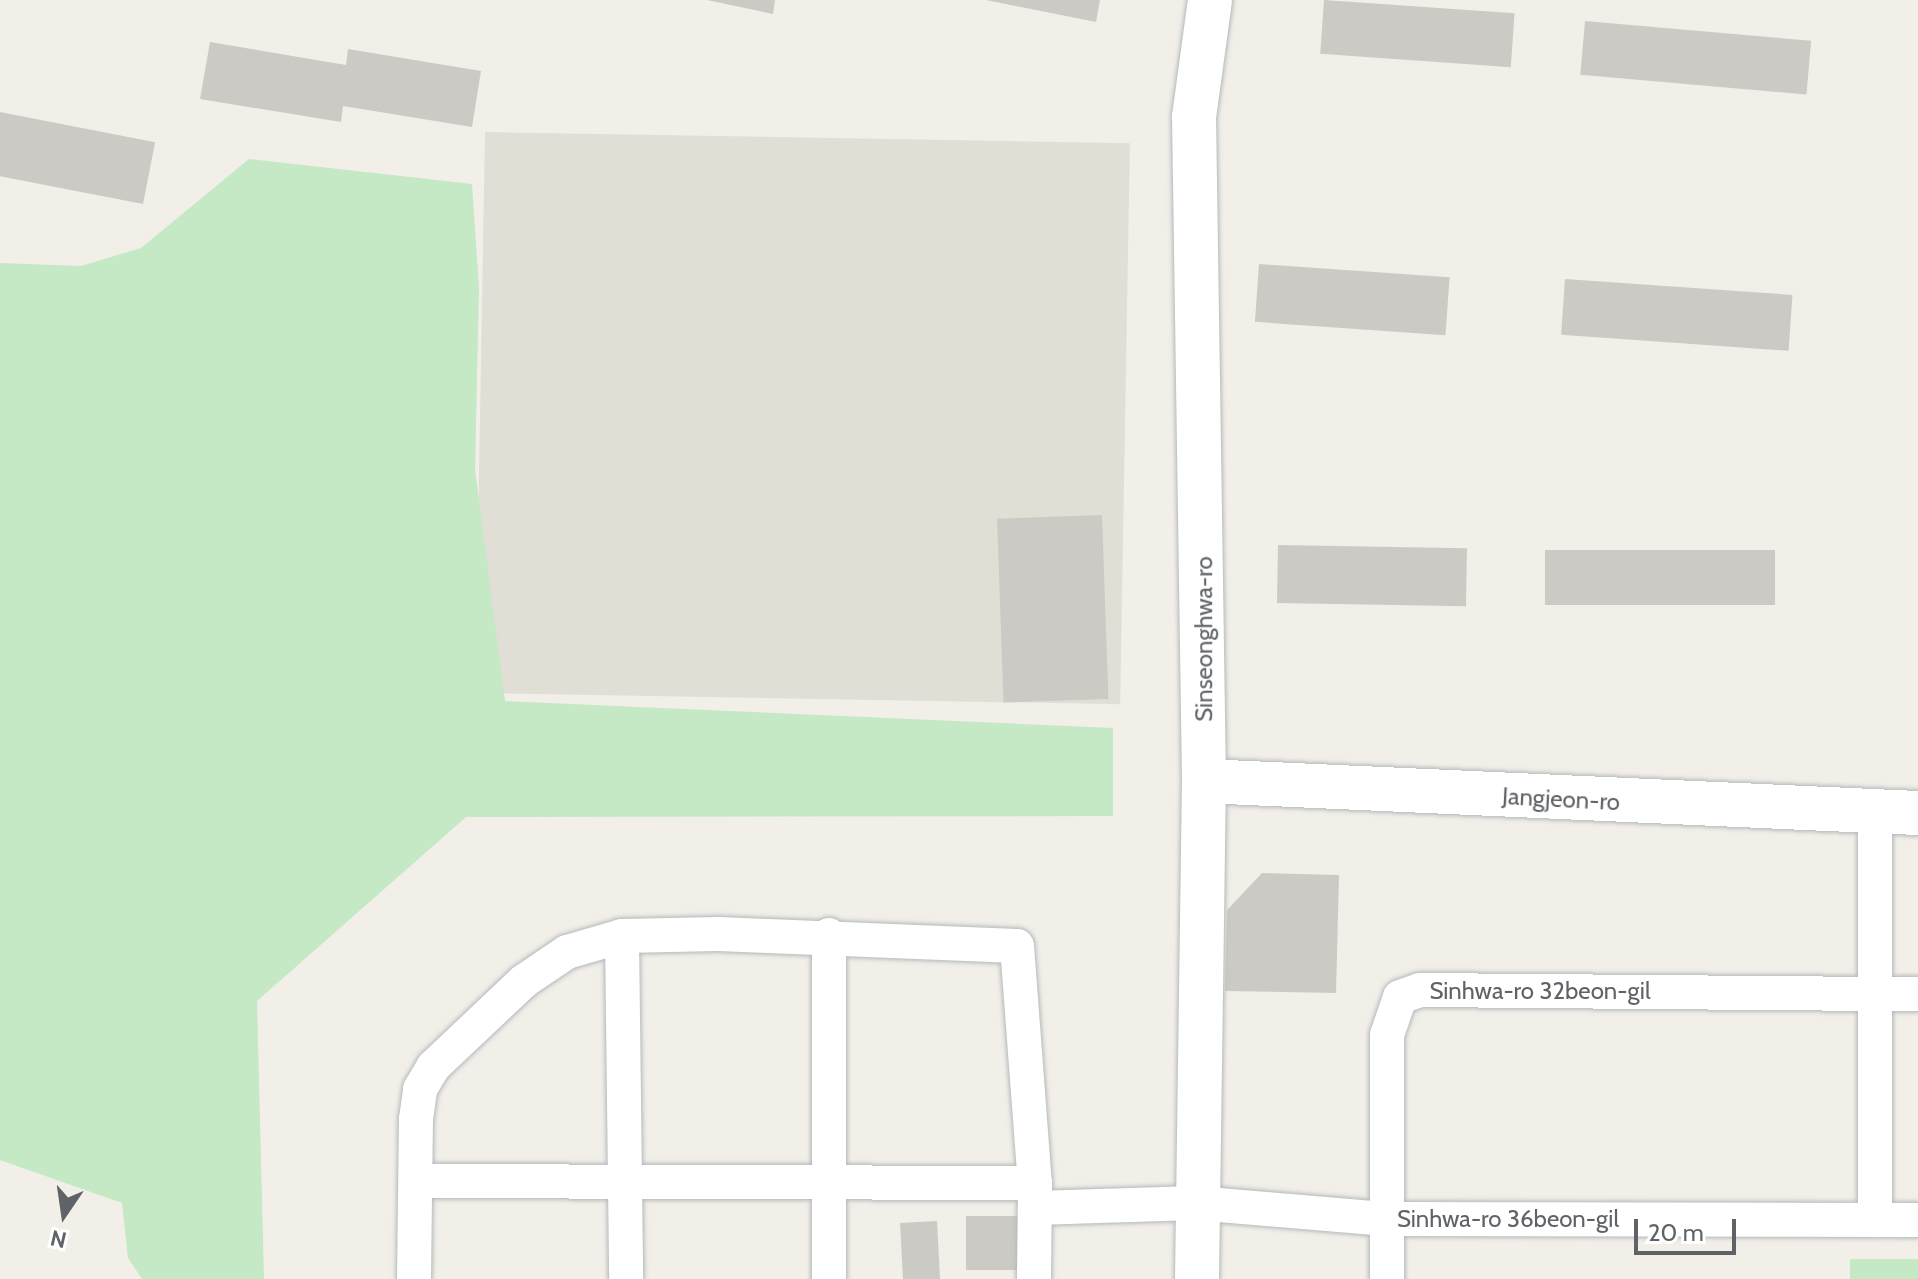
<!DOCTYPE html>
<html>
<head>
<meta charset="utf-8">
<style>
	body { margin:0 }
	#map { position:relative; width:1918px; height:1279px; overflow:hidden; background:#f1efe8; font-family:Cabin,sans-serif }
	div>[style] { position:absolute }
	.education>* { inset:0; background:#e1ded6; transform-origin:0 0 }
	.green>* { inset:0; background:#c5e8c5; transform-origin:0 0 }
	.building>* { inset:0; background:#cccac5; transform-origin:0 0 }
	.roads { filter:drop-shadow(0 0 2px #b5b8bc) drop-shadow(0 0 2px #b5b8bc) }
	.minor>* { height:34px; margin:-17px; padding:0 17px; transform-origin:17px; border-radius:17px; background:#fff }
	.tertiary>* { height:44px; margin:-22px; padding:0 22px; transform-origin:22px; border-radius:22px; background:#fff }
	span { translate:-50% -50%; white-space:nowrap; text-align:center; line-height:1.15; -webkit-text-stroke:6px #fff; paint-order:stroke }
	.street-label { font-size:24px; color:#5f6368 }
	.north { position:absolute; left:24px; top:1175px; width:80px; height:80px; -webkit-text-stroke:6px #fff; paint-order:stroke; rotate:193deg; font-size:22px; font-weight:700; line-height:32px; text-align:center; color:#5f6368 }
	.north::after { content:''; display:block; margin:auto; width:28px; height:36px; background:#5f6368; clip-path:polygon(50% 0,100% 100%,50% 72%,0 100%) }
	.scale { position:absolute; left:1634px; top:1219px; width:102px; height:36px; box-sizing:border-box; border:4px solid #5f6368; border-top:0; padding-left:10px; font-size:24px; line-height:28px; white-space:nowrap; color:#5f6368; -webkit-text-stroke:6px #fff; paint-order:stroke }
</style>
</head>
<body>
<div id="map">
	<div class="education">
		<i style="left:485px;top:132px;width:645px;height:561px;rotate:1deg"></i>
	</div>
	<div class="green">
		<i style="clip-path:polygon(249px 159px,472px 184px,479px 288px,475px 469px,505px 701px,1113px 728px,1113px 816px,466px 817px,257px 1001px,264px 1279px,142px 1279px,128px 1258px,122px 1203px,0 1160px,0 263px,81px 266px,141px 248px)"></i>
		<i style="left:1850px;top:1259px;width:68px;height:20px"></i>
	</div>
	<div class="building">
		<i style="clip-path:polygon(707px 0,775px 0,773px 14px)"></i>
		<i style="clip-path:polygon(986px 0,1100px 0,1096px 22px)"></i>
		<i style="left:1324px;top:0;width:191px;height:54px;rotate:4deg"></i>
		<i style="left:1585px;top:21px;width:227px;height:54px;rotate:5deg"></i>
		<i style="clip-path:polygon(210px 42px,346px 65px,348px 49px,481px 71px,472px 127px,343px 106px,341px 122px,200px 99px)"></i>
		<i style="left:0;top:112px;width:158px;height:63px;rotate:11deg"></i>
		<i style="left:1259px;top:264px;width:191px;height:58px;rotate:4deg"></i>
		<i style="left:1565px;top:279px;width:228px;height:56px;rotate:4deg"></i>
		<i style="left:1102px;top:515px;width:184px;height:105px;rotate:88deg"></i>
		<i style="left:1278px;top:545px;width:189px;height:58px;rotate:1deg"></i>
		<i style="left:1545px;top:550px;width:230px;height:55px"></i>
		<i style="clip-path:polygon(1262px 873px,1339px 875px,1336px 993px,1225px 991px,1227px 910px)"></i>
		<i style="left:966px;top:1216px;width:55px;height:54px"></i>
		<i style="left:937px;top:1221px;width:58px;height:37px;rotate:87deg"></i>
	</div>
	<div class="roads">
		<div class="minor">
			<i style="left:622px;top:936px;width:343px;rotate:89.3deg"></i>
			<i style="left:416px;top:1181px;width:619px;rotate:0.19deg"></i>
			<i style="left:1035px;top:1208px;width:160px;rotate:-1.8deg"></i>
			<i style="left:1195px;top:1203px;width:193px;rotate:4.8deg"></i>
			<i style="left:1387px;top:1219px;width:531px;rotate:0.11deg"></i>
			<i style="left:1875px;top:1220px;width:407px;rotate:-90deg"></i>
			<i style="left:414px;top:1279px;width:160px;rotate:-89.3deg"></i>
			<i style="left:416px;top:1119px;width:30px;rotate:-82deg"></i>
			<i style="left:420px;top:1089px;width:26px;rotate:-59deg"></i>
			<i style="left:433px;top:1067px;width:125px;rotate:-43.4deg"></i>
			<i style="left:524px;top:981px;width:52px;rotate:-34deg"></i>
			<i style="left:567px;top:952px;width:57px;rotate:-16.2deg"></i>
			<i style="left:622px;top:936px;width:96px;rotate:-1.2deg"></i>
			<i style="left:718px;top:934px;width:299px;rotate:2.3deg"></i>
			<i style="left:1017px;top:946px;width:238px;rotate:85.7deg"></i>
			<i style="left:1035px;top:1183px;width:96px;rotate:90.6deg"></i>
			<i style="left:829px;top:1279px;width:344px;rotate:-90deg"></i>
			<i style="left:1387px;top:1279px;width:244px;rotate:-90deg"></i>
			<i style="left:1387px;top:1035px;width:40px;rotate:-71.1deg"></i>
			<i style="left:1400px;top:997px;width:21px;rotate:-19deg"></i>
			<i style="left:1420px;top:990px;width:498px;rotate:0.5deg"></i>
		</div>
		<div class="tertiary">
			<i style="left:1204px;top:781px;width:715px;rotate:2.57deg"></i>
			<i style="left:1197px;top:1279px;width:498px;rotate:-89.2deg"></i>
			<i style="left:1204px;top:781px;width:664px;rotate:-90.86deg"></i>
			<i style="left:1194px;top:117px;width:118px;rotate:-82.2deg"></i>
		</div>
	</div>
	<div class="street-label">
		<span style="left:1204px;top:639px;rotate:-90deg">Sinseonghwa-ro</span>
		<span style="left:1561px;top:799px;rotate:3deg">Jangjeon-ro</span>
		<span style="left:1540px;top:991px">Sinhwa-ro 32beon-gil</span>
		<span style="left:1508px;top:1219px">Sinhwa-ro 36beon-gil</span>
	</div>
	<div class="north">N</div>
	<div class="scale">20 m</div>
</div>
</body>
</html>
